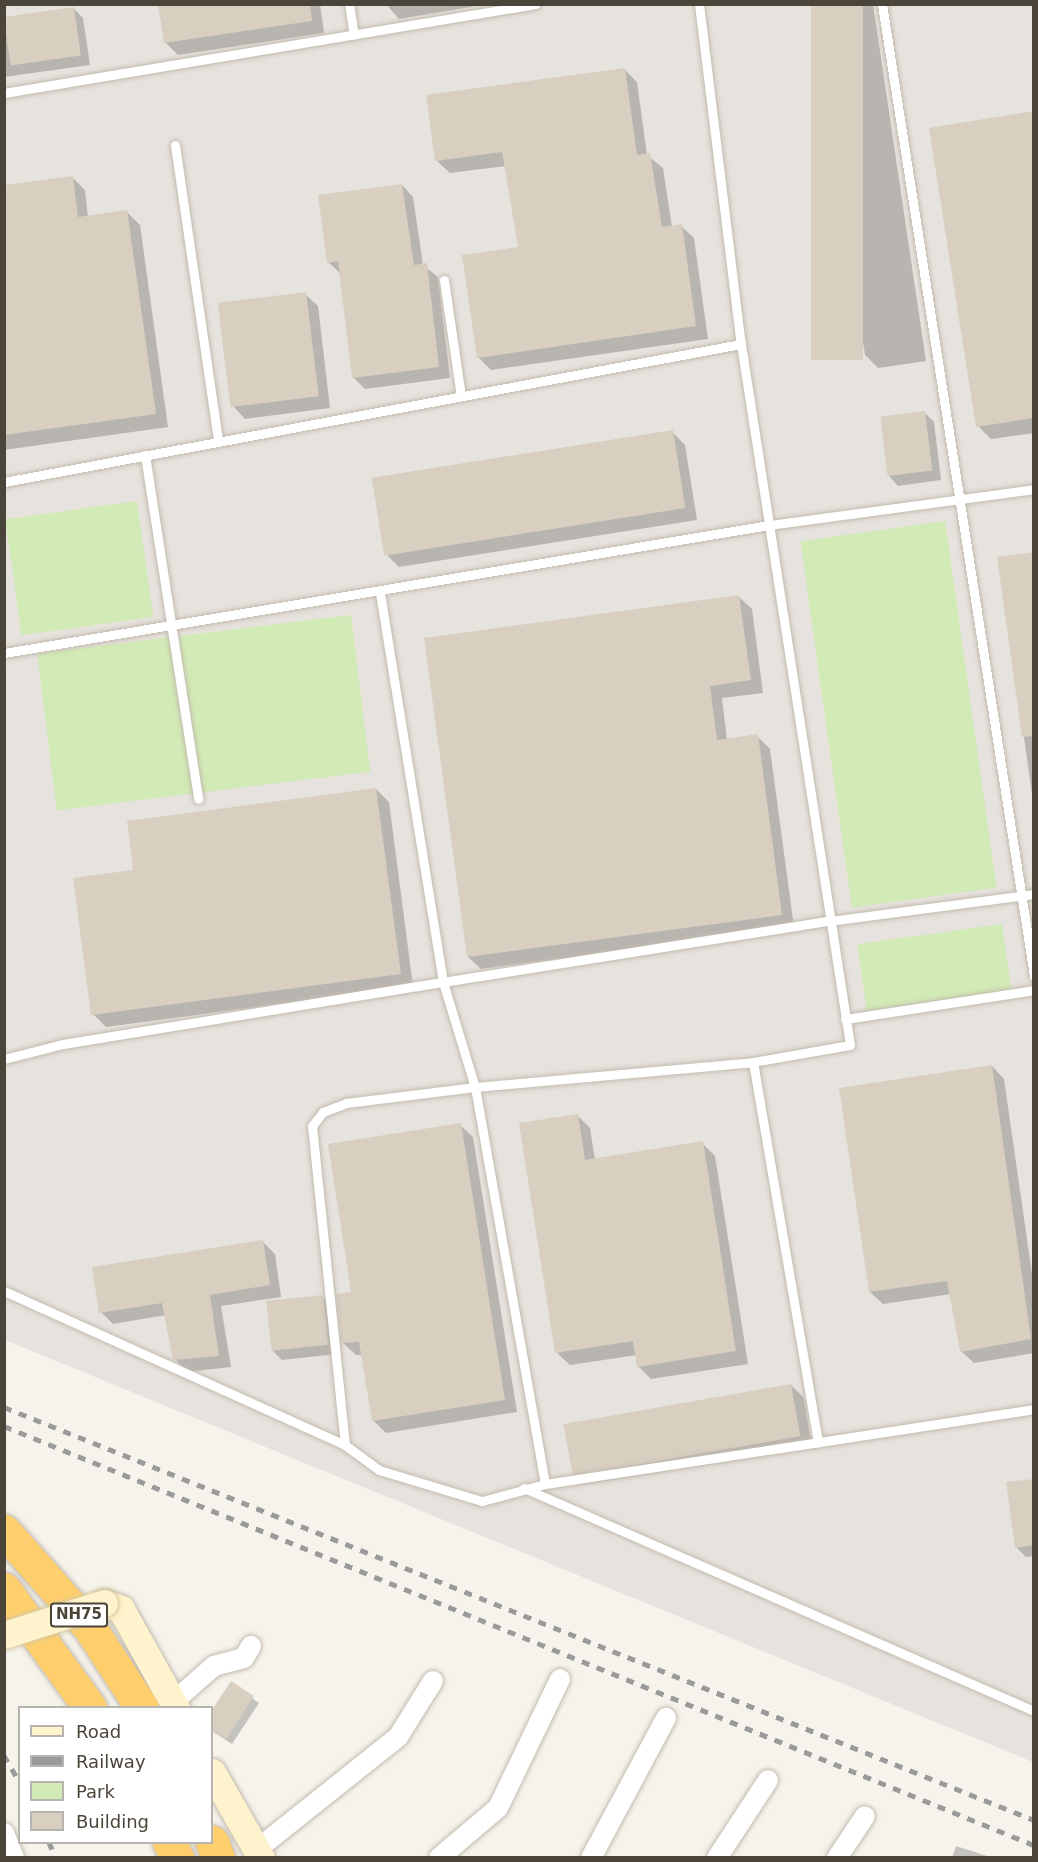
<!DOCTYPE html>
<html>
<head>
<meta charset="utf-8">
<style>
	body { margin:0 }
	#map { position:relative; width:1038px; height:1862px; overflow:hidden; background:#f6f3ec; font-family:"DejaVu Sans",sans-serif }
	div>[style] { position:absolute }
	.industrial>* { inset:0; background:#e6e2dd }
	.green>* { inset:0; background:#d2eab5; transform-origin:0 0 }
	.shadow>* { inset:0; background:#0003 }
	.building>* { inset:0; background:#d8cfc1; transform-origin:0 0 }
	.roads { filter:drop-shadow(0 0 2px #c2bbae) drop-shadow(0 0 2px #c2bbae) }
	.lane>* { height:9px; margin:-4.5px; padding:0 4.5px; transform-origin:4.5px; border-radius:4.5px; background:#fff }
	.street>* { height:20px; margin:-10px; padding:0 10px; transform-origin:10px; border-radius:10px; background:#fff }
	.secondary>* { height:27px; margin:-13.5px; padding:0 13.5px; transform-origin:13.5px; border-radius:13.5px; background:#fff3cd }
	.highway>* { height:33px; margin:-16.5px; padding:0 16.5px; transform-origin:16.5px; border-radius:16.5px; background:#ffcf6e }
	.rail>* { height:4.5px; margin-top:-2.25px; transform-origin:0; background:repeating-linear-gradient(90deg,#9a9a9a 0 8px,transparent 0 16px) }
	.bridges { filter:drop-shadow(0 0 2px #d6c79b) drop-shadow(0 0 2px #d6c79b) }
	.secondary-bridge>* { height:27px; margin:-13.5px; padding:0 13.5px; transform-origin:13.5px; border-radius:13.5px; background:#fff3cd }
	span { translate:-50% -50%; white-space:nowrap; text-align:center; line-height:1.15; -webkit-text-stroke:4.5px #fff; paint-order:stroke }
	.shield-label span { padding:2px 4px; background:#fff; border:2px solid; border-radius:4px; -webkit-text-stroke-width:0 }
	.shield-label { font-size:15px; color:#4b4439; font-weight:700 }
	.frame { position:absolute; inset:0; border:6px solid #4b4439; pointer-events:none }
	.legend { position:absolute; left:18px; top:1706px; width:195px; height:138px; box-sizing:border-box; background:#fff; border:2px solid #b7b4b0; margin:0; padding:8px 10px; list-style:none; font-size:18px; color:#4b4439 }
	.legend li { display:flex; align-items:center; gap:12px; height:30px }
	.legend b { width:30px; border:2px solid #b7b4b0 }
</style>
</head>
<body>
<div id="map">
	<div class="industrial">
		<i style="clip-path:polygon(4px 5px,1033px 5px,1033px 1762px,5px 1340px)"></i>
	</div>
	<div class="green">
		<i style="left:137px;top:501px;width:117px;height:133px;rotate:82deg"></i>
		<i style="left:945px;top:521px;width:370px;height:146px;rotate:82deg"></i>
		<i style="left:351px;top:615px;width:158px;height:316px;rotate:83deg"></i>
		<i style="left:1002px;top:924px;width:67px;height:146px;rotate:82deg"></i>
	</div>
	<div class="shadow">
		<i style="clip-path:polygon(160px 4px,320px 4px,324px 33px,178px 55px,165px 42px)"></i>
		<i style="clip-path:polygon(386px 4px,489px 4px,399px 19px)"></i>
		<i style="clip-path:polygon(813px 4px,873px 4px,926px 361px,878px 368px,865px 355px)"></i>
		<i style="clip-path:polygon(74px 9px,83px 18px,90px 65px,4px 77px,4px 19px)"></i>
		<i style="clip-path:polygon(624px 69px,637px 82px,647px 155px,663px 168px,672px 227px,681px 226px,694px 238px,708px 339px,491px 370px,478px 357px,519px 249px,506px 166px,450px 173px,437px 161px)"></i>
		<i style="clip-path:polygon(1034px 113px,1034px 433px,991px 439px,978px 426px)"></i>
		<i style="clip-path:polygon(72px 177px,85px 190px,88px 217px,127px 212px,140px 225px,168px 427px,4px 450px,4px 187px)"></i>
		<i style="clip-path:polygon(402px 185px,413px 197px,423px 265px,438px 277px,450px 378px,365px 389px,353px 377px,341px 274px,328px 262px)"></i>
		<i style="clip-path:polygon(305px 294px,318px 306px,330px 408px,245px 419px,233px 406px)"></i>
		<i style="clip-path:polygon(924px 412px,934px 422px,941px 480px,898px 486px,889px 476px)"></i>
		<i style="clip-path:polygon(672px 432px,685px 445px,697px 520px,399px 567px,386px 554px)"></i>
		<i style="clip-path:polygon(1034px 554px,1034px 809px,999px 558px)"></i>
		<i style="clip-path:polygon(739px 597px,752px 609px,763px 693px,722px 698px,727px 740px,757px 736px,770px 749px,794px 927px,481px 969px,468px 957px)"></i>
		<i style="clip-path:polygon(376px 789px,389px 802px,413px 986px,106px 1027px,93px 1014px,135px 872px)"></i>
		<i style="clip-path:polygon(992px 1066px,1004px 1079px,1034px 1288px,1034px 1353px,974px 1363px,961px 1351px,951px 1294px,883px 1304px,870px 1292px)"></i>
		<i style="clip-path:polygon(577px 1115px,590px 1128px,595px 1160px,702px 1143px,715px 1156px,748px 1364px,651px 1379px,638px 1366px,637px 1355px,570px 1365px,557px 1353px)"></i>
		<i style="clip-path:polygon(460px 1125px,473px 1137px,517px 1412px,386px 1433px,373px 1420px,363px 1355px,356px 1355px,343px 1343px,353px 1294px)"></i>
		<i style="clip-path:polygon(263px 1242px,275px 1254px,281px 1297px,221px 1306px,231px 1367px,187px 1372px,175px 1359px,166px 1315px,113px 1324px,101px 1312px)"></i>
		<i style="clip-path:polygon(322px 1297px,332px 1307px,337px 1354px,282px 1360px,272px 1350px)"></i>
		<i style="clip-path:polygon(791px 1385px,804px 1398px,812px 1448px,585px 1484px,572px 1472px)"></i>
		<i style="clip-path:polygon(1034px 1480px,1034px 1556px,1026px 1557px,1016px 1547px)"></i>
		<i style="clip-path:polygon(231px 1683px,259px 1703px,232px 1744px,212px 1731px,212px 1713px)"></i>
		<i style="clip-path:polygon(956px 1846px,993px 1858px,952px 1858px)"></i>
	</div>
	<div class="building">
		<i style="clip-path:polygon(158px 4px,310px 4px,312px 21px,164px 43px)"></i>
		<i style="left:811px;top:4px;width:52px;height:356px"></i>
		<i style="left:74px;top:7px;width:49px;height:71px;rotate:82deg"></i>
		<i style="clip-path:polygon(625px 68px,637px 155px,650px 153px,662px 227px,682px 224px,696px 326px,477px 358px,462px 255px,518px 247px,502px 152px,435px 161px,426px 95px)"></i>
		<i style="clip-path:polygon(1034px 111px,1034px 418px,976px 427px,929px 128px)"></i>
		<i style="clip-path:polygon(73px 176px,78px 217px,127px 210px,156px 414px,4px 435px,4px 185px)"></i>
		<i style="clip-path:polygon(402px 184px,414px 265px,427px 263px,439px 367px,352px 378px,338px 261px,327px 263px,318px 195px)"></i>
		<i style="left:306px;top:292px;width:105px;height:89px;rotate:83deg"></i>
		<i style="left:925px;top:411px;width:60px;height:45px;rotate:83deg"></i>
		<i style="left:673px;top:430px;width:79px;height:305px;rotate:81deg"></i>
		<i style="clip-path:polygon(1034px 552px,1034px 736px,1022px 737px,997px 557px)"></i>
		<i style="clip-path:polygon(739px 595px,751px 680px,710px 686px,717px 740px,758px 734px,782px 915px,467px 957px,424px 638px)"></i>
		<i style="clip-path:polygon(376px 788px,401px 974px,91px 1015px,73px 878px,133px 870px,127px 821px)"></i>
		<i style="clip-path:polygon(992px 1065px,1031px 1339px,960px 1352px,947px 1281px,869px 1292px,839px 1088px)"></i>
		<i style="clip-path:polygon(578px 1114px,585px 1160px,703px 1141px,736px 1351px,637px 1367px,633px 1341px,555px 1353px,519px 1123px)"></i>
		<i style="clip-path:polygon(461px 1123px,505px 1400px,372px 1421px,359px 1342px,341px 1343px,336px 1294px,351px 1292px,328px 1144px)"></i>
		<i style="clip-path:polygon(263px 1240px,270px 1285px,210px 1295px,219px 1356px,173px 1360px,162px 1303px,99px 1313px,92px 1267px)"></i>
		<i style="left:323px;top:1295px;width:50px;height:57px;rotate:84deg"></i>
		<i style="left:791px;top:1384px;width:53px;height:231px;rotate:80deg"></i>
		<i style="clip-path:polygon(1034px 1479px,1034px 1545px,1015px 1548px,1006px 1482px)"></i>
		<i style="clip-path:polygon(231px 1681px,254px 1696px,226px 1739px,212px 1730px,212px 1710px)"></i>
	</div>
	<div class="roads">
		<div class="lane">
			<i style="left:349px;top:4px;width:31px;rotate:81deg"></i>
			<i style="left:699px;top:4px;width:343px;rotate:83deg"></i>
			<i style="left:741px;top:344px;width:709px;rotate:81.16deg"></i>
			<i style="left:850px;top:1045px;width:98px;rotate:170.1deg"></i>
			<i style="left:753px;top:1062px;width:386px;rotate:80.3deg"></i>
			<i style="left:882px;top:4px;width:984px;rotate:81.11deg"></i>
			<i style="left:4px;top:93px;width:539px;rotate:-9.5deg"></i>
			<i style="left:175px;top:145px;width:299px;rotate:81.7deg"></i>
			<i style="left:444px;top:280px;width:117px;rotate:81.7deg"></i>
			<i style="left:145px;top:455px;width:348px;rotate:81.2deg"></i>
			<i style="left:4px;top:482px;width:750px;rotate:-10.61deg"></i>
			<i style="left:380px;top:593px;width:394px;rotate:80.8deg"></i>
			<i style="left:443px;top:982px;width:110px;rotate:73.1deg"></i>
			<i style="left:475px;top:1087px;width:403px;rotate:80deg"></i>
			<i style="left:4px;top:653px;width:776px;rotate:-9.5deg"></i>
			<i style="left:769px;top:525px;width:267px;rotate:-7.7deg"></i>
			<i style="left:845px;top:1019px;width:191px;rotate:-8.7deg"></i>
			<i style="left:4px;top:1059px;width:61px;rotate:-14.3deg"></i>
			<i style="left:63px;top:1044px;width:359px;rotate:-9.3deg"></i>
			<i style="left:417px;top:986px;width:417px;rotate:-9deg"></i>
			<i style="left:829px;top:921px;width:207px;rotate:-7.5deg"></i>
			<i style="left:4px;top:1291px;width:374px;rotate:24.3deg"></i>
			<i style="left:345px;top:1445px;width:42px;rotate:36.3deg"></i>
			<i style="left:379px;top:1470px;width:108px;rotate:16.8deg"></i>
			<i style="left:482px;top:1501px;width:65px;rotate:-15.1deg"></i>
			<i style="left:545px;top:1484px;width:495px;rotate:-8.7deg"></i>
			<i style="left:345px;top:1445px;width:321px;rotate:-95.9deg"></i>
			<i style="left:312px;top:1126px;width:18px;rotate:-52deg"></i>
			<i style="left:323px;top:1112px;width:25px;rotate:-21deg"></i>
			<i style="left:346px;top:1103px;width:130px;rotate:-7.1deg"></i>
			<i style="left:475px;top:1087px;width:279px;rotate:-5.1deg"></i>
			<i style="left:524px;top:1488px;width:557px;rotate:23.62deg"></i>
		</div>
		<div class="street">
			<i style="left:173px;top:1702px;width:55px;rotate:-41.3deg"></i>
			<i style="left:214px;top:1666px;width:31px;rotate:-15deg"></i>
			<i style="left:244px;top:1658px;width:14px;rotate:-60deg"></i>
			<i style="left:4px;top:1833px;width:27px;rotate:68deg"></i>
			<i style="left:255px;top:1851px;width:183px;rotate:-38.6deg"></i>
			<i style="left:398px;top:1737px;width:66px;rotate:-58deg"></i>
			<i style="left:439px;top:1858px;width:77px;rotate:-40.3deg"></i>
			<i style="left:498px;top:1808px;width:143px;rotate:-64.3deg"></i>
			<i style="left:591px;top:1858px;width:159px;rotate:-61.8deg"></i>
			<i style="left:717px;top:1858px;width:93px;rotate:-56.8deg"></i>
			<i style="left:837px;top:1858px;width:50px;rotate:-56.3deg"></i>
		</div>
		<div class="secondary">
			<i style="left:104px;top:1603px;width:18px;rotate:19deg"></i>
			<i style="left:121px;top:1609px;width:113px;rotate:60.9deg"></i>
			<i style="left:212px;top:1772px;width:99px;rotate:60.3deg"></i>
		</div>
		<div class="highway">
			<i style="left:4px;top:1531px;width:130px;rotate:48.4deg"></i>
			<i style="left:90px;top:1628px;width:95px;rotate:57deg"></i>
			<i style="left:4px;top:1589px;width:147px;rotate:54.1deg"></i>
			<i style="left:169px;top:1842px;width:18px;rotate:63deg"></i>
			<i style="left:212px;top:1842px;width:17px;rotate:69deg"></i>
		</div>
	</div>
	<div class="rail">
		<i style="left:4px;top:1407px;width:1110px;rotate:21.85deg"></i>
		<i style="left:4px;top:1426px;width:1112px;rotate:22.14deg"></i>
		<i style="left:4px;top:1755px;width:32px;rotate:60deg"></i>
		<i style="left:49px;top:1842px;width:17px;rotate:66deg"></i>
	</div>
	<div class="bridges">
		<div class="secondary-bridge">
			<i style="left:4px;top:1635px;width:105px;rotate:-17.7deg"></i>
		</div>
	</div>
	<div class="shield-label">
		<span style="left:79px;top:1615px">NH75</span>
	</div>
	<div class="frame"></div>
	<ul class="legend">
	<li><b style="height:8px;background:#fff3cd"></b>Road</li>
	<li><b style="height:8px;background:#9a9a9a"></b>Railway</li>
	<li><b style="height:16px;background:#d2eab5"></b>Park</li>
	<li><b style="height:16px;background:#d8cfc1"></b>Building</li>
	</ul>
</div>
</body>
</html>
